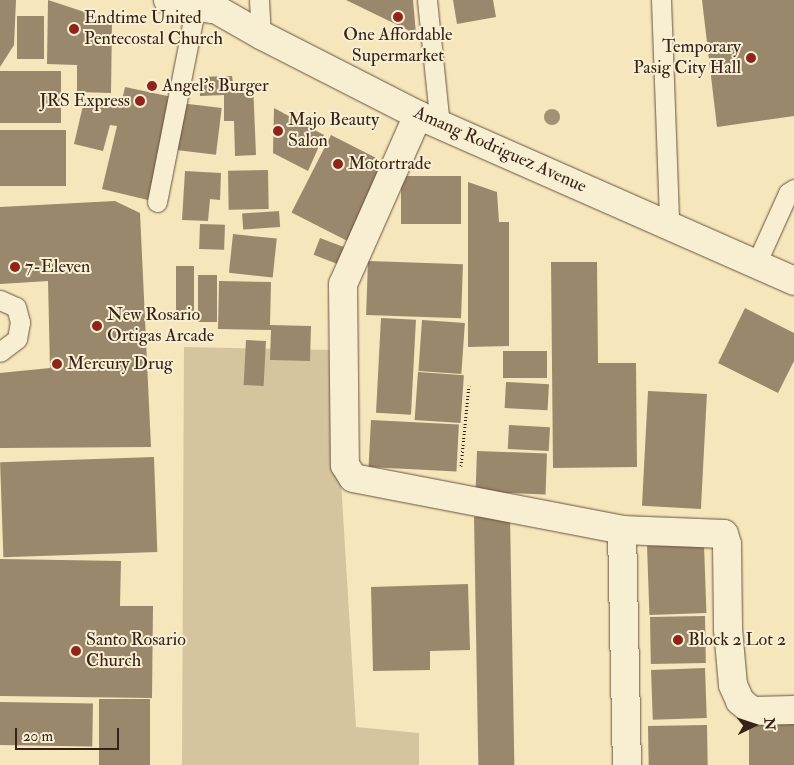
<!DOCTYPE html>
<html>
<head>
<meta charset="utf-8">
<style>
	body { margin:0 }
	#map { position:relative; width:794px; height:765px; overflow:hidden; background:#f5e6bb; font-family:"IM FELL Double Pica",serif }
	div>[style] { position:absolute }
	.green>* { inset:0; background:#d5c59f }
	.building>* { inset:0; background:#9a886c; transform-origin:0 0 }
	.path>* { height:3px; margin-top:-1.5px; transform-origin:0; background:repeating-linear-gradient(90deg,#382217 0 1px,transparent 0 3.5px) }
	.roads { filter:drop-shadow(0 0 1px #675340) drop-shadow(0 0 1px #675340) }
	.lane>* { height:19px; margin:-9.5px; padding:0 9.5px; transform-origin:9.5px; border-radius:9.5px; background:#f8efd3 }
	.street>* { height:28px; margin:-14px; padding:0 14px; transform-origin:14px; border-radius:14px; background:#f8efd3 }
	.secondary>* { height:28px; margin:-14px; padding:0 14px; transform-origin:14px; border-radius:14px; background:#f8efd3 }
	.trees>* { width:16px; height:16px; margin:-8px; border-radius:50%; background:#a29174 }
	.dots>* { width:14px; height:14px; translate:-50% -50%; box-sizing:border-box; border:2px solid #f8efd3; border-radius:50% }
	span { translate:-50% -50%; white-space:nowrap; text-align:center; line-height:1.15; -webkit-text-stroke:4px #f8efd3; paint-order:stroke }
	.poi-label { font-size:18px; color:#382217 }
	.left { translate:0 -50%; text-align:left }
	.right { translate:-100% -50%; text-align:right }
	.street-label { font-size:18px; color:#382217 }
	.north { position:absolute; left:729px; top:700px; width:50px; height:50px; -webkit-text-stroke:4px #f8efd3; paint-order:stroke; rotate:86deg; font-size:14px; font-weight:700; line-height:20px; text-align:center; color:#382217 }
	.north::after { content:''; display:block; margin:auto; width:18px; height:22px; background:#382217; clip-path:polygon(50% 0,100% 100%,50% 72%,0 100%) }
	.scale { position:absolute; left:15px; top:728px; width:104px; height:22px; box-sizing:border-box; border:2px solid #382217; border-top:0; padding-left:6px; font-size:15px; line-height:18px; white-space:nowrap; color:#382217; -webkit-text-stroke:4px #f8efd3; paint-order:stroke }
</style>
</head>
<body>
<div id="map">
	<div class="green">
		<i style="clip-path:polygon(184px 347px,333px 350px,356px 727px,419px 733px,419px 765px,182px 765px)"></i>
	</div>
	<div class="building">
		<i style="clip-path:polygon(0 0,16px 0,14px 45px,0 67px)"></i>
		<i style="clip-path:polygon(48px 0,112px 21px,111px 93px,77px 92px,77px 65px,47px 64px)"></i>
		<i style="clip-path:polygon(346px 0,413px 0,416px 34px)"></i>
		<i style="clip-path:polygon(453px 0,493px 0,496px 17px,457px 24px)"></i>
		<i style="clip-path:polygon(702px 0,794px 0,794px 116px,717px 127px)"></i>
		<i style="left:17px;top:16px;width:27px;height:43px"></i>
		<i style="left:61px;top:71px;width:52px;height:61px;rotate:90deg"></i>
		<i style="clip-path:polygon(232px 76px,233px 83px,253px 83px,256px 155px,235px 156px,234px 121px,224px 121px,224px 95px,200px 96px,199px 77px)"></i>
		<i style="clip-path:polygon(125px 87px,172px 97px,148px 200px,102px 189px,117px 126px,110px 125px,103px 151px,74px 144px,85px 97px,121px 105px)"></i>
		<i style="left:180px;top:103px;width:42px;height:47px;rotate:7deg"></i>
		<i style="clip-path:polygon(274px 108px,324px 135px,308px 171px,273px 153px)"></i>
		<i style="left:0;top:130px;width:66px;height:56px"></i>
		<i style="left:331px;top:135px;width:65px;height:87px;rotate:27deg"></i>
		<i style="left:268px;top:170px;width:39px;height:40px;rotate:89deg"></i>
		<i style="clip-path:polygon(185px 171px,221px 173px,220px 200px,210px 199px,208px 221px,182px 220px)"></i>
		<i style="left:401px;top:176px;width:60px;height:48px"></i>
		<i style="clip-path:polygon(468px 182px,497px 192px,499px 222px,509px 222px,509px 346px,468px 347px)"></i>
		<i style="clip-path:polygon(115px 201px,140px 213px,151px 447px,0 448px,0 373px,50px 368px,48px 281px,0 284px,0 207px)"></i>
		<i style="left:279px;top:211px;width:16px;height:37px;rotate:86deg"></i>
		<i style="left:200px;top:224px;width:25px;height:25px;rotate:2deg"></i>
		<i style="left:233px;top:234px;width:44px;height:39px;rotate:6deg"></i>
		<i style="left:320px;top:238px;width:31px;height:18px;rotate:21deg"></i>
		<i style="left:368px;top:261px;width:95px;height:54px;rotate:2deg"></i>
		<i style="clip-path:polygon(551px 262px,597px 262px,598px 363px,636px 363px,637px 467px,553px 468px)"></i>
		<i style="left:176px;top:266px;width:18px;height:45px"></i>
		<i style="left:198px;top:275px;width:19px;height:47px"></i>
		<i style="clip-path:polygon(219px 281px,271px 282px,270px 325px,311px 326px,310px 361px,270px 360px,271px 330px,218px 329px)"></i>
		<i style="clip-path:polygon(745px 308px,794px 333px,794px 361px,778px 393px,718px 363px)"></i>
		<i style="left:381px;top:318px;width:35px;height:95px;rotate:3deg"></i>
		<i style="left:422px;top:320px;width:43px;height:51px;rotate:4deg"></i>
		<i style="left:246px;top:340px;width:20px;height:45px;rotate:3deg"></i>
		<i style="left:503px;top:351px;width:44px;height:27px"></i>
		<i style="left:418px;top:372px;width:46px;height:48px;rotate:4deg"></i>
		<i style="left:506px;top:382px;width:43px;height:26px;rotate:3deg"></i>
		<i style="left:648px;top:391px;width:59px;height:115px;rotate:3deg"></i>
		<i style="left:371px;top:420px;width:88px;height:47px;rotate:3deg"></i>
		<i style="left:509px;top:425px;width:41px;height:24px;rotate:3deg"></i>
		<i style="left:477px;top:451px;width:70px;height:41px;rotate:2deg"></i>
		<i style="left:154px;top:457px;width:95px;height:154px;rotate:88deg"></i>
		<i style="left:510px;top:516px;width:249px;height:36px;rotate:89deg"></i>
		<i style="left:704px;top:544px;width:69px;height:57px;rotate:88deg"></i>
		<i style="clip-path:polygon(0 559px,121px 561px,120px 606px,153px 606px,152px 698px,0 696px)"></i>
		<i style="clip-path:polygon(468px 584px,470px 650px,430px 651px,430px 670px,373px 671px,371px 587px)"></i>
		<i style="left:705px;top:616px;width:47px;height:55px;rotate:89deg"></i>
		<i style="left:705px;top:668px;width:50px;height:54px;rotate:88deg"></i>
		<i style="left:99px;top:699px;width:51px;height:66px"></i>
		<i style="left:0;top:702px;width:93px;height:43px;rotate:1deg"></i>
		<i style="left:794px;top:724px;width:41px;height:45px;rotate:90deg"></i>
		<i style="left:707px;top:725px;width:40px;height:59px;rotate:89deg"></i>
	</div>
	<div class="path">
		<i style="left:461px;top:466px;width:81px;rotate:-84.4deg"></i>
	</div>
	<div class="roads">
		<div class="lane">
			<i style="left:259px;top:0;width:35px;rotate:87deg"></i>
			<i style="left:427px;top:0;width:126px;rotate:84.1deg"></i>
			<i style="left:661px;top:0;width:223px;rotate:87.9deg"></i>
			<i style="left:157px;top:202px;width:206px;rotate:-78.8deg"></i>
			<i style="left:756px;top:264px;width:78px;rotate:-65.7deg"></i>
			<i style="left:788px;top:193px;width:7px;rotate:-34deg"></i>
			<i style="left:0;top:300px;width:17px;rotate:24deg"></i>
			<i style="left:16px;top:307px;width:16px;rotate:75deg"></i>
			<i style="left:20px;top:322px;width:17px;rotate:100deg"></i>
			<i style="left:17px;top:339px;width:21px;rotate:143deg"></i>
		</div>
		<div class="street">
			<i style="left:418px;top:115px;width:185px;rotate:113.9deg"></i>
			<i style="left:343px;top:284px;width:181px;rotate:89.4deg"></i>
			<i style="left:345px;top:465px;width:15px;rotate:58deg"></i>
			<i style="left:353px;top:478px;width:274px;rotate:10.9deg"></i>
			<i style="left:622px;top:530px;width:102px;rotate:2.2deg"></i>
			<i style="left:724px;top:534px;width:10px;rotate:73deg"></i>
			<i style="left:727px;top:544px;width:85px;rotate:89.3deg"></i>
			<i style="left:728px;top:629px;width:56px;rotate:84.9deg"></i>
			<i style="left:733px;top:685px;width:17px;rotate:66deg"></i>
			<i style="left:740px;top:701px;width:16px;rotate:40deg"></i>
			<i style="left:752px;top:711px;width:42px;rotate:-1.4deg"></i>
			<i style="left:622px;top:530px;width:235px;rotate:88.8deg"></i>
		</div>
		<div class="secondary">
			<i style="left:168px;top:0;width:44px;rotate:11.8deg"></i>
			<i style="left:200px;top:0;width:70px;rotate:29.8deg"></i>
			<i style="left:261px;top:35px;width:176px;rotate:27deg"></i>
			<i style="left:418px;top:115px;width:411px;rotate:23.8deg"></i>
		</div>
	</div>
	<div class="trees">
		<i style="left:552px;top:117px"></i>
	</div>
	<div class="dots">
		<i style="left:398px;top:17px;background:#8f2418"></i>
		<i style="left:74px;top:29px;background:#8f2418"></i>
		<i style="left:751px;top:58px;background:#8f2418"></i>
		<i style="left:152px;top:86px;background:#8f2418"></i>
		<i style="left:140px;top:101px;background:#8f2418"></i>
		<i style="left:278px;top:131px;background:#8f2418"></i>
		<i style="left:338px;top:164px;background:#8f2418"></i>
		<i style="left:15px;top:267px;background:#8f2418"></i>
		<i style="left:97px;top:326px;background:#8f2418"></i>
		<i style="left:57px;top:364px;background:#8f2418"></i>
		<i style="left:678px;top:640px;background:#8f2418"></i>
		<i style="left:76px;top:651px;background:#8f2418"></i>
	</div>
	<div class="poi-label">
		<span class="left" style="left:84px;top:29px">Endtime United<br>Pentecostal Church</span>
		<span style="left:398px;top:46px">One Affordable<br>Supermarket</span>
		<span class="right" style="left:741px;top:58px">Temporary<br>Pasig City Hall</span>
		<span class="left" style="left:162px;top:86px">Angel's Burger</span>
		<span class="right" style="left:130px;top:101px">JRS Express</span>
		<span class="left" style="left:288px;top:131px">Majo Beauty<br>Salon</span>
		<span class="left" style="left:348px;top:164px">Motortrade</span>
		<span class="left" style="left:25px;top:267px">7-Eleven</span>
		<span class="left" style="left:107px;top:326px">New Rosario<br>Ortigas Arcade</span>
		<span class="left" style="left:67px;top:364px">Mercury Drug</span>
		<span class="left" style="left:688px;top:640px">Block 2 Lot 2</span>
		<span class="left" style="left:86px;top:651px">Santo Rosario<br>Church</span>
	</div>
	<div class="street-label">
		<span style="left:500px;top:150px;rotate:24deg">Amang Rodriguez Avenue</span>
	</div>
	<div class="north">N</div>
	<div class="scale">20 m</div>
</div>
</body>
</html>
